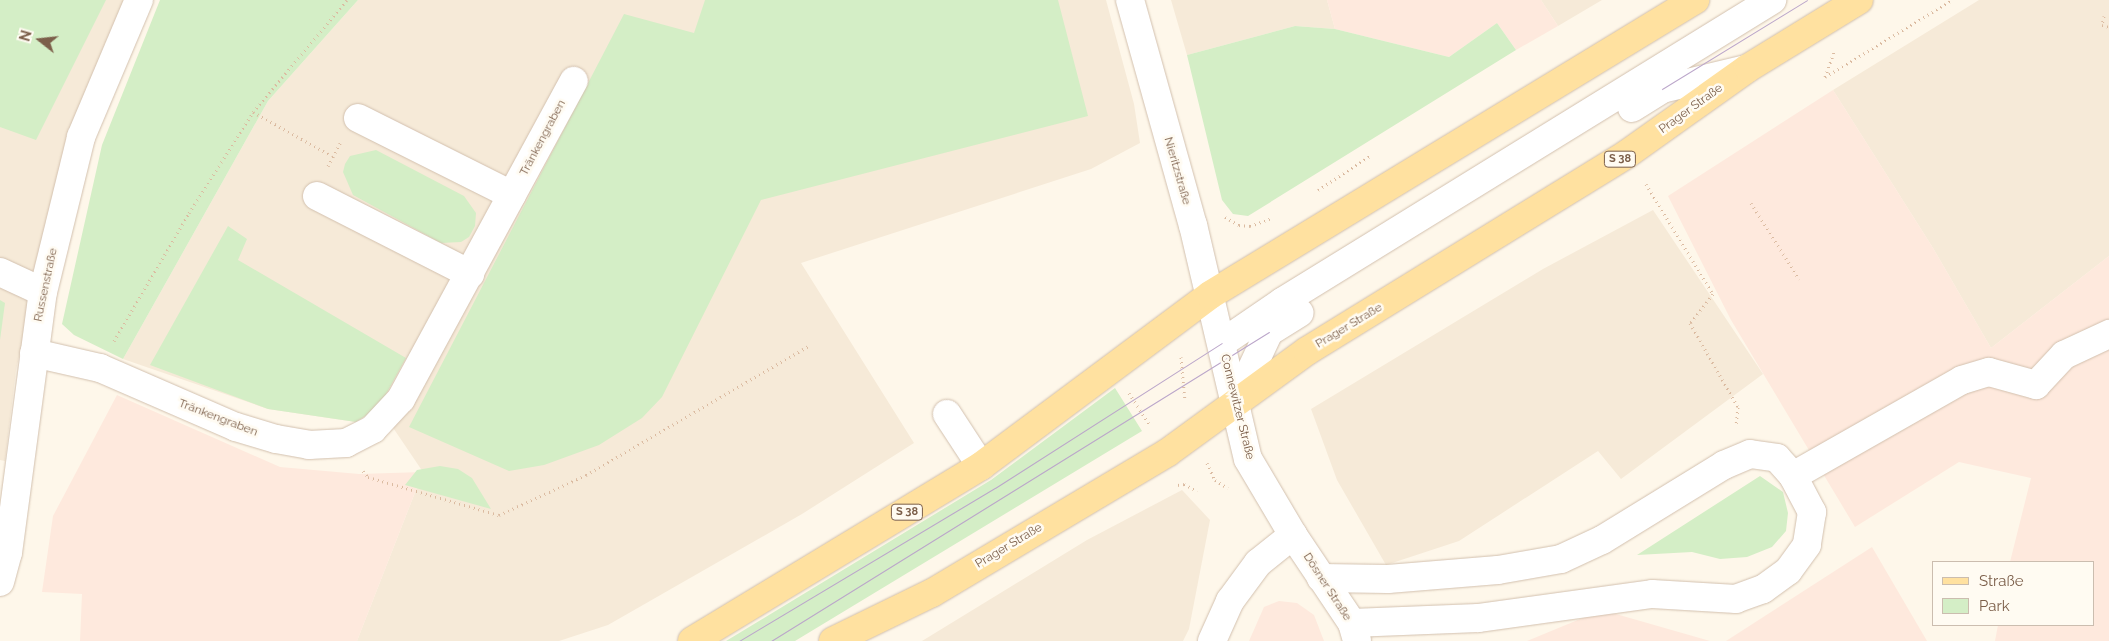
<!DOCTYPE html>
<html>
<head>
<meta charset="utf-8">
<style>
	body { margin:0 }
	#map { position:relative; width:2109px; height:641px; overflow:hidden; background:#fef7ea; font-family:Raleway,sans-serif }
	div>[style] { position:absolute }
	.residential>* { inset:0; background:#f6ead8 }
	.commercial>* { inset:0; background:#fee9dd }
	.green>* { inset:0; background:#d4eec6 }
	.path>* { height:3px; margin-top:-1.5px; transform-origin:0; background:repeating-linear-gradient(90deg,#dbbba1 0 1px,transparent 0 5px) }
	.roads { filter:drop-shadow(0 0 1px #d2c0ae) drop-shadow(0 0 1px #d2c0ae) }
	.minor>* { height:28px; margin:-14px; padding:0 14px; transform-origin:14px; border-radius:14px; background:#fff }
	.major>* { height:28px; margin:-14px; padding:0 14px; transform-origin:14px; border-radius:14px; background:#ffe1a0 }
	.tram>* { height:1px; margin:-0.5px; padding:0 0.5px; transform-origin:0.5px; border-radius:0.5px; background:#bba6ca }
	span { translate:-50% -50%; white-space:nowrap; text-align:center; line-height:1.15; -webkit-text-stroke:5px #fffbf2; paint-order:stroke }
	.shield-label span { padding:1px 4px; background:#fffbf2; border:1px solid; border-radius:4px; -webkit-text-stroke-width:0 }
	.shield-label { font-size:11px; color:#7c5f4a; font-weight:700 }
	.street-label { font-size:12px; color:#7c5f4a }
	.legend { position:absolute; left:1932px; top:561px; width:162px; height:65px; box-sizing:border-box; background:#fffbf2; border:1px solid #cbbdaf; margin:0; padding:6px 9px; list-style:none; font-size:15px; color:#7c5f4a }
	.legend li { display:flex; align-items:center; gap:10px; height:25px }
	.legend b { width:25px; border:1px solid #cbbdaf }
	.north { position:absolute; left:15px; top:15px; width:50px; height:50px; -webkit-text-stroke:4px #fffbf2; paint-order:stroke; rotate:286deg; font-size:14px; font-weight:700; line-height:20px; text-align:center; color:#7c5f4a }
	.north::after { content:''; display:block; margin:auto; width:18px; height:22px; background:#7c5f4a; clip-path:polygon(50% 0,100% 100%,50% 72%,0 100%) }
</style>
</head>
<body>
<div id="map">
	<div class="residential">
		<i style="clip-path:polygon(0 0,128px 0,67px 147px,16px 370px,5px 461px,0 460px)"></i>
		<i style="clip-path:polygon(358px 0,1106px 0,1134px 104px,1140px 143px,1091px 169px,801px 263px,914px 443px,802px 514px,608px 625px,559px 641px,357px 641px,423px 472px,379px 407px,356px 422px,268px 409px,123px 359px,268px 101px)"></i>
		<i style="clip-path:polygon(1171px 0,1327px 0,1335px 29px,1295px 26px,1187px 55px)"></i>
		<i style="clip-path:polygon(1541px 0,1602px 0,1558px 26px)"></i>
		<i style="clip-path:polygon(1979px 0,2109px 0,2109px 256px,1991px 348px,1933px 248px,1833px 90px)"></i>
		<i style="clip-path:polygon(1653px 210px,1763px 374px,1621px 479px,1598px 451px,1459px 541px,1386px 565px,1337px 480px,1311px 409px,1543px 269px)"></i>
		<i style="clip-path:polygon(1182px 490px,1210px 520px,1189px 629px,1183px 641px,922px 641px,1087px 540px)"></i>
	</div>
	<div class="commercial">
		<i style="clip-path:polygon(1327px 0,1541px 0,1558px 26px,1516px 50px,1497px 23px,1449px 57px,1335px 29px)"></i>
		<i style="clip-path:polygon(1833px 90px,1933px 248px,1991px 348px,2109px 256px,2109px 641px,1995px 641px,1998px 625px,2093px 625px,2093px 562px,2010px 562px,2031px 478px,1959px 462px,1855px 527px,1731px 320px,1668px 196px)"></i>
		<i style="clip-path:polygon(117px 395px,280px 467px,359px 474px,423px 472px,357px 641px,80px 641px,82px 594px,42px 592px,53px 516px)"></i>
		<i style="clip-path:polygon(1872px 547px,1927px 641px,1726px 641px)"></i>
		<i style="clip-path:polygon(1279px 601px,1297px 603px,1314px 615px,1324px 641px,1249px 641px,1264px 607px)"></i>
		<i style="clip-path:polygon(1602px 610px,1710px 641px,1527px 641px)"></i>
	</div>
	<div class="green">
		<i style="clip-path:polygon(0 0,106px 0,36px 140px,0 127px)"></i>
		<i style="clip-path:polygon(160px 0,358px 0,268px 101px,123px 359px,74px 335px,62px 324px,102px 145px)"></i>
		<i style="clip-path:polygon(705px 0,1058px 0,1088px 116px,761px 200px,662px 397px,642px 418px,599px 445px,544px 465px,509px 471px,409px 427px,624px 14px,694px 33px)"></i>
		<i style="clip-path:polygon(1497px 23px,1516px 50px,1248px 216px,1233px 214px,1222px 200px,1187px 55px,1295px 26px,1335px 29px,1449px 57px)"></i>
		<i style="clip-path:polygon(376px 150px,464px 196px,476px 213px,475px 226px,469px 237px,461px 242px,441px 243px,353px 195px,343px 172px,345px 164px,350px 156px)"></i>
		<i style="clip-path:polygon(228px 226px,247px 239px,238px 260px,406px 358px,379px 407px,356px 422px,268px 409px,150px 365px)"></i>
		<i style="clip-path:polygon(0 300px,5px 303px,0 340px)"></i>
		<i style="clip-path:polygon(1115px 388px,1142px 431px,795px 641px,726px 641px,991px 480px)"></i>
		<i style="clip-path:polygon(440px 466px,458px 469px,472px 478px,491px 509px,405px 485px,417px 470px)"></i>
		<i style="clip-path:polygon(1760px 476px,1783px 492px,1788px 513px,1786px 531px,1772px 547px,1747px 557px,1720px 559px,1692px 552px,1637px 555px)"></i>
	</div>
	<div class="path">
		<i style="left:2104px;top:16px;width:9px;rotate:103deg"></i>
		<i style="left:2102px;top:25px;width:7px;rotate:16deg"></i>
		<i style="left:1825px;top:77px;width:149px;rotate:-31.2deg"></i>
		<i style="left:1825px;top:77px;width:27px;rotate:-70deg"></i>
		<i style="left:253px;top:112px;width:90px;rotate:29.1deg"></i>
		<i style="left:328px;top:166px;width:26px;rotate:-62deg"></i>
		<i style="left:1646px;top:184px;width:129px;rotate:58.7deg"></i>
		<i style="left:1713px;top:294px;width:37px;rotate:128deg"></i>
		<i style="left:1690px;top:323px;width:97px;rotate:60.3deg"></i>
		<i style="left:1738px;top:407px;width:19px;rotate:96deg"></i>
		<i style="left:1318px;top:190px;width:62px;rotate:-33.2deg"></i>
		<i style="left:1751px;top:203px;width:90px;rotate:57.7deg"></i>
		<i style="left:1225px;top:217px;width:16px;rotate:30deg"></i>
		<i style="left:1239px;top:225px;width:11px;rotate:5deg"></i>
		<i style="left:1250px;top:226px;width:23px;rotate:-20deg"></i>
		<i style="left:114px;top:341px;width:148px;rotate:-59.6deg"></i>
		<i style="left:189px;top:213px;width:120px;rotate:-57.6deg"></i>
		<i style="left:253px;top:112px;width:146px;rotate:-50deg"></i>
		<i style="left:1181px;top:357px;width:44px;rotate:84.8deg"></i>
		<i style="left:1129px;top:393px;width:38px;rotate:57deg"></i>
		<i style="left:1207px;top:463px;width:19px;rotate:65deg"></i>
		<i style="left:1215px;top:480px;width:15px;rotate:32deg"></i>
		<i style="left:363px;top:471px;width:8px;rotate:50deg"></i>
		<i style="left:368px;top:477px;width:136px;rotate:16.2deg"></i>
		<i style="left:499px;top:515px;width:96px;rotate:-24.7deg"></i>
		<i style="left:586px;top:475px;width:259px;rotate:-30.1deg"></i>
		<i style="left:1178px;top:485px;width:6px;rotate:-9deg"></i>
		<i style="left:1184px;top:484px;width:15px;rotate:28deg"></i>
	</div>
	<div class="roads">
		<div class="minor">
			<i style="left:1130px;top:0;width:234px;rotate:74.4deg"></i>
			<i style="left:1193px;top:225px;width:240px;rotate:76.8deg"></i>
			<i style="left:1248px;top:459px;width:88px;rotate:59.4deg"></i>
			<i style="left:1293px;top:535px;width:106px;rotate:56.2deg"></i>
			<i style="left:1352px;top:623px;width:18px;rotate:74deg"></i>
			<i style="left:1632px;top:108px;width:36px;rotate:-32deg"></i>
			<i style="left:1662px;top:89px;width:86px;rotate:-13.4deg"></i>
			<i style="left:358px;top:118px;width:172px;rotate:26.6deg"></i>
			<i style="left:317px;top:196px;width:172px;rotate:27deg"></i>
			<i style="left:0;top:272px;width:47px;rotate:24.9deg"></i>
			<i style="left:1222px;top:343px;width:73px;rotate:-34.3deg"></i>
			<i style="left:1282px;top:302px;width:576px;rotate:-31.65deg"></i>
			<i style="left:34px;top:353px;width:68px;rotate:12.8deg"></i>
			<i style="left:100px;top:368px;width:148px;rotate:23.5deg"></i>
			<i style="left:236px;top:427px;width:42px;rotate:16.7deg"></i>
			<i style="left:276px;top:439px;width:34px;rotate:10deg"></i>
			<i style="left:309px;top:445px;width:37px;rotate:-3deg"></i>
			<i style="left:346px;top:443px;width:30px;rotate:-27deg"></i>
			<i style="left:373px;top:429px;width:41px;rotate:-47deg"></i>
			<i style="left:401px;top:399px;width:362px;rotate:-61.5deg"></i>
			<i style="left:1236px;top:402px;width:77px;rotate:-64.8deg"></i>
			<i style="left:1269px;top:332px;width:36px;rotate:-32deg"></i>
			<i style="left:947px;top:414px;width:62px;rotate:56.8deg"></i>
			<i style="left:1793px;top:476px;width:194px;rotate:-29.6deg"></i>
			<i style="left:1962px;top:380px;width:28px;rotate:-17deg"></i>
			<i style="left:1989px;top:372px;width:49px;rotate:15.5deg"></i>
			<i style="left:2036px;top:385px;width:41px;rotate:-47deg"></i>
			<i style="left:2064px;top:355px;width:50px;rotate:-25deg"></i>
			<i style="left:1321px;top:578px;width:67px;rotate:0.9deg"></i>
			<i style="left:1388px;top:579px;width:110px;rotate:-4.7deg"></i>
			<i style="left:1498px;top:570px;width:64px;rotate:-9.9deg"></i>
			<i style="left:1561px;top:559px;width:45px;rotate:-24.9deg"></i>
			<i style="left:1602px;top:540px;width:143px;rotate:-31.6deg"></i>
			<i style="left:1724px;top:465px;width:28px;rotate:-23deg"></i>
			<i style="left:1750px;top:454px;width:27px;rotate:8deg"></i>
			<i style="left:1777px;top:458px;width:24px;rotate:48deg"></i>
			<i style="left:1793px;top:476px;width:41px;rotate:62.2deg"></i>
			<i style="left:1812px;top:512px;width:33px;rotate:99deg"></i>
			<i style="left:1807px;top:545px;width:32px;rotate:126deg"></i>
			<i style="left:1788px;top:571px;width:31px;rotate:144deg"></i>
			<i style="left:1763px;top:589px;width:29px;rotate:160deg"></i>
			<i style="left:1736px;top:599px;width:84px;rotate:-176.6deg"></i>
			<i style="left:1652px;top:594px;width:176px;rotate:172.1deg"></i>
			<i style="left:1478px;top:618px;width:126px;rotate:177.7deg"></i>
			<i style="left:0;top:582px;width:30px;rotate:-75deg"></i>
			<i style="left:8px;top:553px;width:263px;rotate:-82.4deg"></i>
			<i style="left:43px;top:292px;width:160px;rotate:-76.2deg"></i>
			<i style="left:81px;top:137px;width:149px;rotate:-67.1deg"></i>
			<i style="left:1212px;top:641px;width:44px;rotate:-65.8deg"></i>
			<i style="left:1230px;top:601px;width:47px;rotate:-53.6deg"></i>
			<i style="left:1258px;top:563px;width:45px;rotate:-38.7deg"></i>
		</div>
		<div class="major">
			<i style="left:692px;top:641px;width:338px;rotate:-31.2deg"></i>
			<i style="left:981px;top:466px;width:286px;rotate:-36.7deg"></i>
			<i style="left:1210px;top:295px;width:568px;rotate:-31.31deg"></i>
			<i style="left:833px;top:641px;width:110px;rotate:-25.9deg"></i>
			<i style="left:932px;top:593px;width:274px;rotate:-30.8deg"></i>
			<i style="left:1167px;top:453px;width:173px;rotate:-36.1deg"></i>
			<i style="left:1307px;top:351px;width:376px;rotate:-31.6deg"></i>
			<i style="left:1627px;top:154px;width:148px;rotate:-35.4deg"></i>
			<i style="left:1748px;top:68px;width:130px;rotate:-31.5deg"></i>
		</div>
	</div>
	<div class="tram">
		<i style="left:1662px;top:89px;width:170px;rotate:-31.5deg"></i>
		<i style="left:739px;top:641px;width:298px;rotate:-30.9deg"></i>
		<i style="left:995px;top:488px;width:269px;rotate:-32.6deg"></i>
		<i style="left:771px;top:641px;width:586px;rotate:-31.82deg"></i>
	</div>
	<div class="shield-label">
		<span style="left:1620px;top:159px">S 38</span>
		<span style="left:907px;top:512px">S 38</span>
	</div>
	<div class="street-label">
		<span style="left:1691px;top:109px;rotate:-36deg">Prager Straße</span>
		<span style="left:543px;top:138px;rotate:-62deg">Tränkengraben</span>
		<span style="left:1177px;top:171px;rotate:74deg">Nieritzstraße</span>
		<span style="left:46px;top:285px;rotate:-78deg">Russenstraße</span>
		<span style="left:1349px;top:326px;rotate:-31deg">Prager Straße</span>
		<span style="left:1237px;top:407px;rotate:76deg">Connewitzer Straße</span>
		<span style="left:218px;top:418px;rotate:21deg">Tränkengraben</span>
		<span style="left:1009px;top:546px;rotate:-31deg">Prager Straße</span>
		<span style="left:1327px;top:587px;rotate:57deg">Dösner Straße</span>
	</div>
	<ul class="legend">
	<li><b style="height:6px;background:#ffe1a0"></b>Straße</li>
	<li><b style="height:14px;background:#d4eec6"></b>Park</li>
	</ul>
	<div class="north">N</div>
</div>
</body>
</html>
